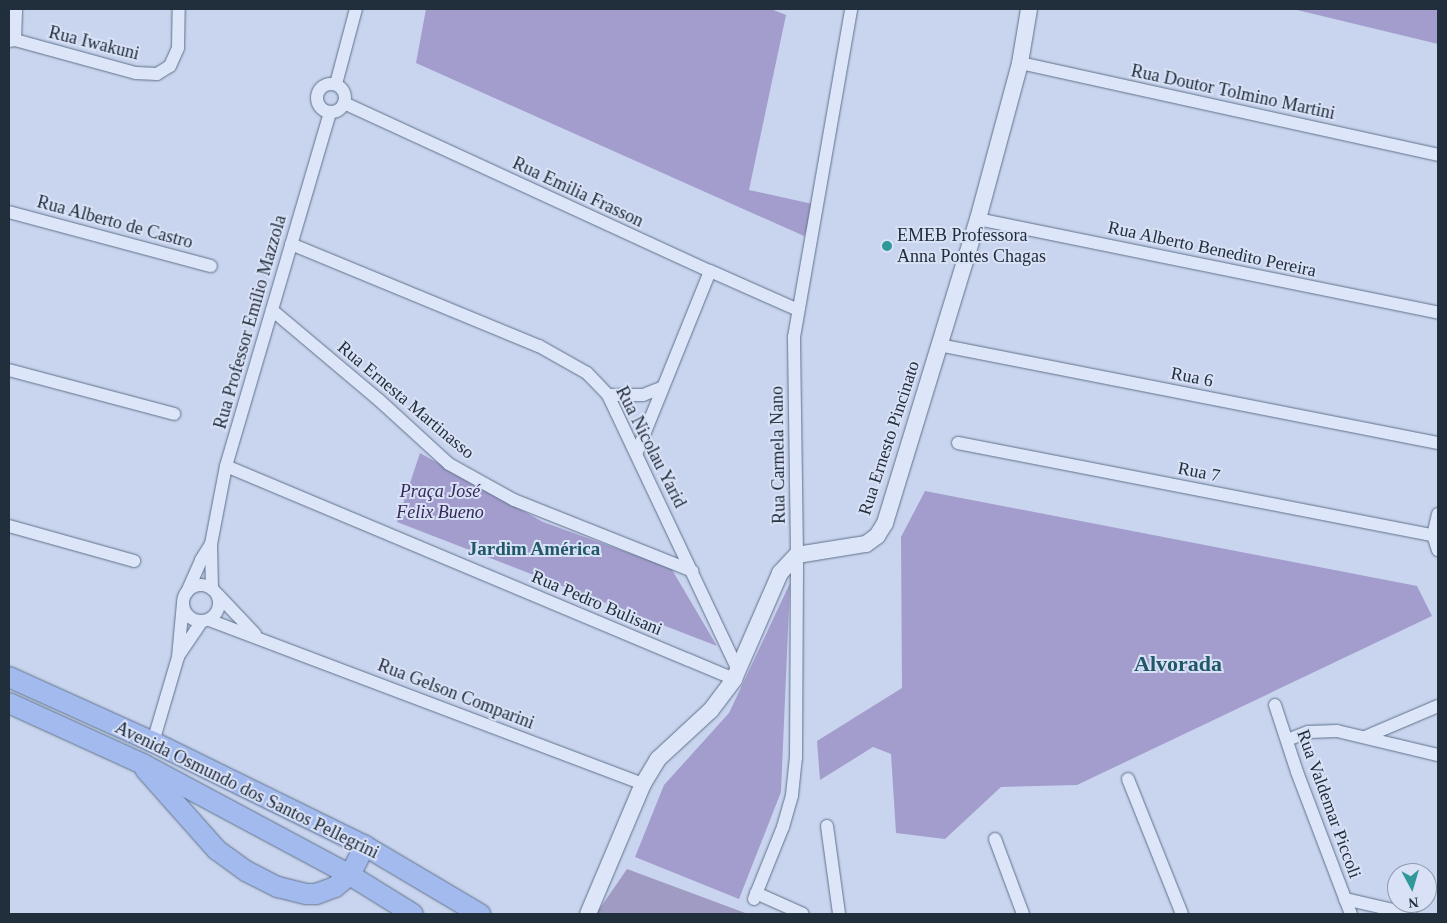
<!DOCTYPE html>
<html>
<head>
<meta charset="utf-8">
<style>
	body { margin:0 }
	#map { position:relative; width:1447px; height:923px; overflow:hidden; background:#c9d4ee; font-family:"Times New Roman",serif }
	div>[style] { position:absolute }
	.green>* { inset:0; background:#a39dcd }
	.cemetery>* { inset:0; background:#a09bc2 }
	.roads { filter:drop-shadow(0 0 1px #5e728a) drop-shadow(0 0 1px #5e728a) }
	.minor>* { height:12px; margin:-6px; padding:0 6px; transform-origin:6px; border-radius:6px; background:#dde5f9 }
	.minor>.ring { margin:-6px; padding:0; box-sizing:content-box; background:none; border:12px solid #dde5f9; border-radius:50% }
	.tertiary>* { height:16px; margin:-8px; padding:0 8px; transform-origin:8px; border-radius:8px; background:#dde5f9 }
	.primary>* { height:20px; margin:-10px; padding:0 10px; transform-origin:10px; border-radius:10px; background:#a3baef }
	.dots>* { width:14px; height:14px; translate:-50% -50%; box-sizing:border-box; border:2px solid #d9e1f6; border-radius:50% }
	span { translate:-50% -50%; white-space:nowrap; text-align:center; line-height:1.15; -webkit-text-stroke:4px #d9e1f6; paint-order:stroke }
	.street-label { font-size:18px; color:#212e3b }
	.poi-label { font-size:18px; color:#212e3b }
	.left { translate:0 -50%; text-align:left }
	.park-label { font-size:18px; color:#342857; font-style:italic }
	.neighbourhood-label { font-size:19px; color:#215867; font-weight:700 }
	.district-label { font-size:22px; color:#215867; font-weight:700 }
	.frame { position:absolute; inset:0; border:10px solid #212e3b; pointer-events:none }
	.north { position:absolute; left:1387px; top:863px; width:50px; height:50px; box-sizing:border-box; background:#d9e1f6; border:1px solid #8f99ab; border-radius:50%; rotate:174deg; font-size:14px; font-weight:700; line-height:20px; text-align:center; color:#212e3b }
	.north::after { content:''; display:block; margin:auto; width:18px; height:22px; background:#2f9898; clip-path:polygon(50% 0,100% 100%,50% 72%,0 100%) }
</style>
</head>
<body>
<div id="map">
	<div class="green">
		<i style="clip-path:polygon(426px 9px,771px 9px,786px 15px,749px 190px,817px 205px,804px 236px,416px 63px)"></i>
		<i style="clip-path:polygon(1293px 9px,1438px 9px,1438px 44px)"></i>
		<i style="clip-path:polygon(420px 453px,543px 522px,671px 568px,717px 646px,397px 522px)"></i>
		<i style="clip-path:polygon(925px 491px,1417px 586px,1432px 616px,1077px 785px,1001px 787px,945px 839px,896px 833px,891px 754px,873px 747px,820px 780px,817px 741px,902px 688px,901px 537px)"></i>
		<i style="clip-path:polygon(790px 583px,781px 792px,739px 899px,635px 857px,664px 785px,729px 713px)"></i>
	</div>
	<div class="cemetery">
		<i style="clip-path:polygon(627px 869px,748px 914px,596px 914px)"></i>
	</div>
	<div class="roads">
		<div class="minor">
			<i style="left:15px;top:40px;width:31px;rotate:-88deg"></i>
			<i style="left:9px;top:41px;width:6px;rotate:-9deg"></i>
			<i style="left:15px;top:40px;width:125px;rotate:15.3deg"></i>
			<i style="left:136px;top:73px;width:21px;rotate:3deg"></i>
			<i style="left:157px;top:74px;width:15px;rotate:-32deg"></i>
			<i style="left:170px;top:66px;width:20px;rotate:-66deg"></i>
			<i style="left:178px;top:48px;width:39px;rotate:-89deg"></i>
			<i style="left:1020px;top:63px;width:428px;rotate:12.4deg"></i>
			<i class="ring" style="left:317px;top:84px;width:16px;height:16px"></i>
			<i style="left:336px;top:84px;width:78px;rotate:-75.1deg"></i>
			<i style="left:344px;top:103px;width:403px;rotate:24.7deg"></i>
			<i style="left:710px;top:271px;width:96px;rotate:23.9deg"></i>
			<i style="left:9px;top:212px;width:209px;rotate:15deg"></i>
			<i style="left:978px;top:219px;width:470px;rotate:11.5deg"></i>
			<i style="left:291px;top:244px;width:268px;rotate:22.4deg"></i>
			<i style="left:539px;top:346px;width:55px;rotate:29.4deg"></i>
			<i style="left:587px;top:373px;width:30px;rotate:46deg"></i>
			<i style="left:608px;top:395px;width:304px;rotate:64.7deg"></i>
			<i style="left:272px;top:310px;width:140px;rotate:40.1deg"></i>
			<i style="left:379px;top:400px;width:95px;rotate:42.4deg"></i>
			<i style="left:449px;top:464px;width:74px;rotate:29deg"></i>
			<i style="left:514px;top:500px;width:192px;rotate:21.7deg"></i>
			<i style="left:939px;top:345px;width:509px;rotate:11.11deg"></i>
			<i style="left:9px;top:370px;width:171px;rotate:14.9deg"></i>
			<i style="left:608px;top:395px;width:35px"></i>
			<i style="left:643px;top:395px;width:19px;rotate:-21deg"></i>
			<i style="left:958px;top:443px;width:484px;rotate:11deg"></i>
			<i style="left:637px;top:452px;width:195px;rotate:-68deg"></i>
			<i style="left:226px;top:466px;width:551px;rotate:22.75deg"></i>
			<i style="left:1438px;top:514px;width:22px;rotate:103deg"></i>
			<i style="left:1433px;top:535px;width:16px;rotate:72deg"></i>
			<i style="left:9px;top:526px;width:130px;rotate:15.6deg"></i>
			<i class="ring" style="left:183px;top:585px;width:24px;height:24px"></i>
			<i style="left:212px;top:589px;width:45px;rotate:-91.3deg"></i>
			<i style="left:211px;top:544px;width:79px;rotate:-79.1deg"></i>
			<i style="left:226px;top:466px;width:369px;rotate:-73.6deg"></i>
			<i style="left:187px;top:592px;width:35px;rotate:-66deg"></i>
			<i style="left:201px;top:560px;width:19px;rotate:-58deg"></i>
			<i style="left:218px;top:595px;width:54px;rotate:46.5deg"></i>
			<i style="left:209px;top:620px;width:464px;rotate:20.7deg"></i>
			<i style="left:179px;top:655px;width:40px;rotate:-56deg"></i>
			<i style="left:1275px;top:705px;width:71px;rotate:71.8deg"></i>
			<i style="left:1297px;top:772px;width:152px;rotate:69.2deg"></i>
			<i style="left:1365px;top:737px;width:79px;rotate:-23deg"></i>
			<i style="left:1287px;top:740px;width:22px;rotate:-21deg"></i>
			<i style="left:1308px;top:732px;width:29px;rotate:-2deg"></i>
			<i style="left:1337px;top:731px;width:104px;rotate:13.4deg"></i>
			<i style="left:153px;top:742px;width:89px;rotate:-73.6deg"></i>
			<i style="left:178px;top:657px;width:54px;rotate:-84.7deg"></i>
			<i style="left:1128px;top:779px;width:145px;rotate:68.2deg"></i>
			<i style="left:827px;top:826px;width:89px;rotate:82.2deg"></i>
			<i style="left:995px;top:839px;width:80px;rotate:69.5deg"></i>
			<i style="left:756px;top:893px;width:51px;rotate:24.1deg"></i>
			<i style="left:754px;top:899px;width:78px;rotate:-68.1deg"></i>
			<i style="left:783px;top:827px;width:33px;rotate:-74deg"></i>
			<i style="left:792px;top:795px;width:37px;rotate:-84deg"></i>
			<i style="left:796px;top:758px;width:203px;rotate:-89.7deg"></i>
			<i style="left:797px;top:555px;width:218px;rotate:-90.8deg"></i>
			<i style="left:794px;top:337px;width:333px;rotate:-80.1deg"></i>
			<i style="left:1345px;top:899px;width:67px;rotate:13deg"></i>
		</div>
		<div class="tertiary">
			<i style="left:588px;top:914px;width:141px;rotate:-67.1deg"></i>
			<i style="left:643px;top:784px;width:29px;rotate:-59deg"></i>
			<i style="left:658px;top:759px;width:72px;rotate:-42.8deg"></i>
			<i style="left:711px;top:710px;width:39px;rotate:-53deg"></i>
			<i style="left:734px;top:679px;width:116px;rotate:-66.5deg"></i>
			<i style="left:780px;top:573px;width:25px;rotate:-47deg"></i>
			<i style="left:797px;top:555px;width:70px;rotate:-9.1deg"></i>
			<i style="left:866px;top:544px;width:14px;rotate:-36deg"></i>
			<i style="left:877px;top:536px;width:15px;rotate:-58deg"></i>
			<i style="left:885px;top:523px;width:318px;rotate:-73deg"></i>
			<i style="left:978px;top:219px;width:162px;rotate:-74.9deg"></i>
			<i style="left:1020px;top:63px;width:55px;rotate:-80.5deg"></i>
		</div>
		<div class="primary">
			<i style="left:9px;top:677px;width:158px;rotate:24.3deg"></i>
			<i style="left:153px;top:742px;width:236px;rotate:26.1deg"></i>
			<i style="left:365px;top:846px;width:134px;rotate:30.6deg"></i>
			<i style="left:9px;top:703px;width:147px;rotate:24.5deg"></i>
			<i style="left:143px;top:764px;width:235px;rotate:28.2deg"></i>
			<i style="left:350px;top:875px;width:74px;rotate:31.8deg"></i>
			<i style="left:145px;top:769px;width:108px;rotate:48.4deg"></i>
			<i style="left:217px;top:850px;width:36px;rotate:36deg"></i>
			<i style="left:246px;top:871px;width:36px;rotate:27deg"></i>
			<i style="left:278px;top:887px;width:29px;rotate:14deg"></i>
			<i style="left:306px;top:894px;width:10px"></i>
			<i style="left:316px;top:894px;width:20px;rotate:-20deg"></i>
			<i style="left:335px;top:887px;width:19px;rotate:-39deg"></i>
			<i style="left:350px;top:875px;width:33px;rotate:-63deg"></i>
		</div>
	</div>
	<div class="dots">
		<i style="left:887px;top:246px;background:#2f9898"></i>
	</div>
	<div class="street-label">
		<span style="left:94px;top:43px;rotate:14deg">Rua Iwakuni</span>
		<span style="left:1233px;top:92px;rotate:12deg">Rua Doutor Tolmino Martini</span>
		<span style="left:578px;top:192px;rotate:25deg">Rua Emilia Frasson</span>
		<span style="left:115px;top:222px;rotate:15deg">Rua Alberto de Castro</span>
		<span style="left:1212px;top:249px;rotate:12deg">Rua Alberto Benedito Pereira</span>
		<span style="left:250px;top:322px;rotate:-74deg">Rua Professor Emílio Mazzola</span>
		<span style="left:1192px;top:377px;rotate:11deg">Rua 6</span>
		<span style="left:406px;top:400px;rotate:40deg">Rua Ernesta Martinasso</span>
		<span style="left:889px;top:438px;rotate:-72deg">Rua Ernesto Pincinato</span>
		<span style="left:651px;top:447px;rotate:63deg">Rua Nicolau Yarid</span>
		<span style="left:778px;top:455px;rotate:-91deg">Rua Carmela Nano</span>
		<span style="left:1199px;top:472px;rotate:11deg">Rua 7</span>
		<span style="left:597px;top:603px;rotate:23deg">Rua Pedro Bulisani</span>
		<span style="left:456px;top:694px;rotate:21deg">Rua Gelson Comparini</span>
		<span style="left:247px;top:790px;rotate:26deg">Avenida Osmundo dos Santos Pellegrini</span>
		<span style="left:1329px;top:804px;rotate:70deg">Rua Valdemar Piccoli</span>
	</div>
	<div class="poi-label">
		<span class="left" style="left:897px;top:246px">EMEB Professora<br>Anna Pontes Chagas</span>
	</div>
	<div class="park-label">
		<span style="left:440px;top:502px">Praça José<br>Felix Bueno</span>
	</div>
	<div class="neighbourhood-label">
		<span style="left:534px;top:549px">Jardim América</span>
	</div>
	<div class="district-label">
		<span style="left:1178px;top:664px">Alvorada</span>
	</div>
	<div class="frame"></div>
	<div class="north">N</div>
</div>
</body>
</html>
